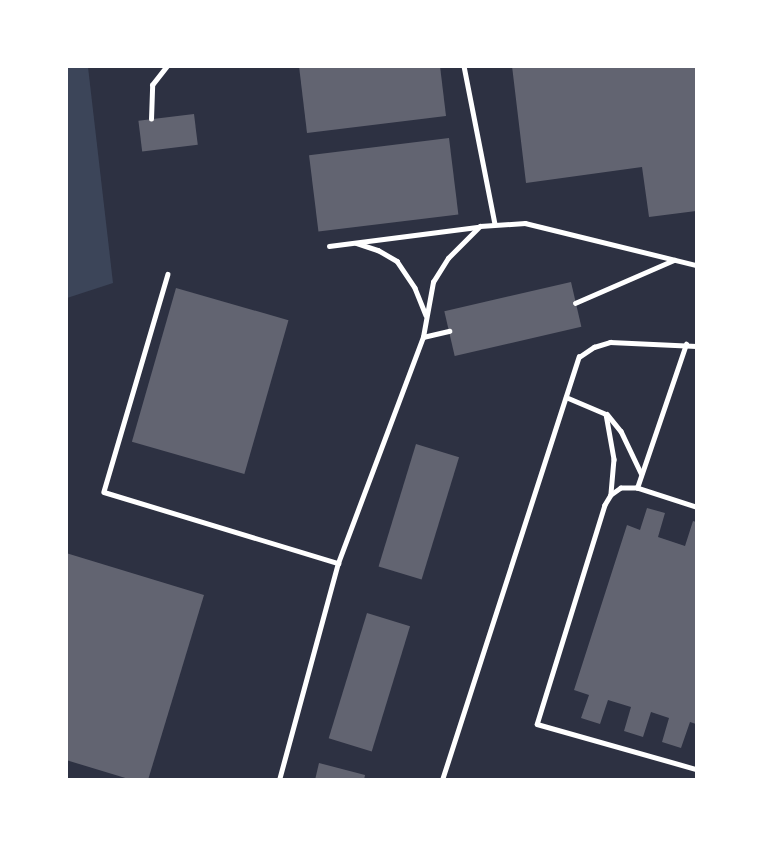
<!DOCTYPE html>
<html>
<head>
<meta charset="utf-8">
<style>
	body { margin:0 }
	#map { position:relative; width:763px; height:846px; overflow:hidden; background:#2d3142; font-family:Lato,sans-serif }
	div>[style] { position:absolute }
	.green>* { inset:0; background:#3c4559 }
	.building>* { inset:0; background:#626471; transform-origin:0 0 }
	.service>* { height:4.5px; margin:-2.25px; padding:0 2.25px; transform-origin:2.25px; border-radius:2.25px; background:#fff }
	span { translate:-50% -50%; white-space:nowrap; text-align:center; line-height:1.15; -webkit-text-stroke:7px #fff; paint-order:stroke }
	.frame { position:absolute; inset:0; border:68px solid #fff; pointer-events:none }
</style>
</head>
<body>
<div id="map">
	<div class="green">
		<i style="clip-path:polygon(66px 67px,88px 67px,113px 283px,67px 298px)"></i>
	</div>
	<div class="building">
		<i style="clip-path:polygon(299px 66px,440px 66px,446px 116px,307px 133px)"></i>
		<i style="clip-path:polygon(512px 66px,696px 66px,696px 211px,649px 217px,642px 167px,526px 183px)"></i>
		<i style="left:194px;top:114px;width:31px;height:56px;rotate:83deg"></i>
		<i style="left:449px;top:138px;width:77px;height:141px;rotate:83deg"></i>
		<i style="left:571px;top:282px;width:46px;height:130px;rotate:77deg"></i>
		<i style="left:176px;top:288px;width:117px;height:160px;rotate:16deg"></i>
		<i style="left:416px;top:444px;width:45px;height:128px;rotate:17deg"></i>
		<i style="clip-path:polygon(647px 508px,665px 513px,658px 537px,685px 546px,693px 521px,696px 522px,696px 724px,690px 722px,681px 748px,662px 742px,669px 718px,651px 712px,643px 737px,624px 731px,631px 707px,608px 700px,600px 724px,581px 718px,589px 695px,574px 690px,627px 525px,640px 530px)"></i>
		<i style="clip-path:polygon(66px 553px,204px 595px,148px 780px,132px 780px,66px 760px)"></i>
		<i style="left:367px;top:613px;width:45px;height:131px;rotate:17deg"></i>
		<i style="clip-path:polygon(319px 763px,365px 775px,364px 780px,315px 780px)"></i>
	</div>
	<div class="service">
		<i style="left:464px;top:66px;width:161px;rotate:78.9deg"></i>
		<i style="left:151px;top:119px;width:34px;rotate:-88deg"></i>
		<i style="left:152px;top:85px;width:24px;rotate:-52deg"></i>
		<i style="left:356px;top:243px;width:23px;rotate:18deg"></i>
		<i style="left:378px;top:250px;width:22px;rotate:30deg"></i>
		<i style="left:397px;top:261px;width:32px;rotate:56deg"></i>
		<i style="left:415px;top:288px;width:29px;rotate:68deg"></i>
		<i style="left:329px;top:246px;width:149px;rotate:-7.3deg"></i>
		<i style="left:168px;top:274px;width:227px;rotate:106.4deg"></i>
		<i style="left:104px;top:492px;width:245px;rotate:16.9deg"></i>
		<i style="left:575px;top:303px;width:108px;rotate:-23.5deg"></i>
		<i style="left:423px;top:337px;width:27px;rotate:-13deg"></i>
		<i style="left:566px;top:397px;width:43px;rotate:23deg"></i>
		<i style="left:606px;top:414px;width:46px;rotate:79.9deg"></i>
		<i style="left:614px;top:459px;width:35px;rotate:95deg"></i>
		<i style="left:607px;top:414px;width:22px;rotate:51deg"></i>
		<i style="left:621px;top:431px;width:47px;rotate:64.5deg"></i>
		<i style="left:637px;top:488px;width:152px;rotate:-71.2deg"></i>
		<i style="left:696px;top:507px;width:62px;rotate:-162.1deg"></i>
		<i style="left:637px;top:488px;width:16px;rotate:180deg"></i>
		<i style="left:621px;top:488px;width:12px;rotate:145deg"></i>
		<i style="left:611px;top:495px;width:12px;rotate:121deg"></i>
		<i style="left:605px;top:505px;width:229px;rotate:107.2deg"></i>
		<i style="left:537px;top:724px;width:165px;rotate:15.8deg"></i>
		<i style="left:279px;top:780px;width:225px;rotate:-74.8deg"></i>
		<i style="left:338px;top:563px;width:241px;rotate:-69.4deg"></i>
		<i style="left:423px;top:337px;width:56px;rotate:-79.7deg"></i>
		<i style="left:433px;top:282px;width:28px;rotate:-58deg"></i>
		<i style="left:448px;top:258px;width:45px;rotate:-45deg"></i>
		<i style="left:480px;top:226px;width:45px;rotate:-3.8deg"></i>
		<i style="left:525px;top:223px;width:176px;rotate:13.8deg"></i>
		<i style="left:442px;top:780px;width:445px;rotate:-72.1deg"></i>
		<i style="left:579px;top:357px;width:18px;rotate:-34deg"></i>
		<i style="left:594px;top:347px;width:17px;rotate:-17deg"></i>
		<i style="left:610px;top:342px;width:86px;rotate:2.7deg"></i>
	</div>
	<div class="frame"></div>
</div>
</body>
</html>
